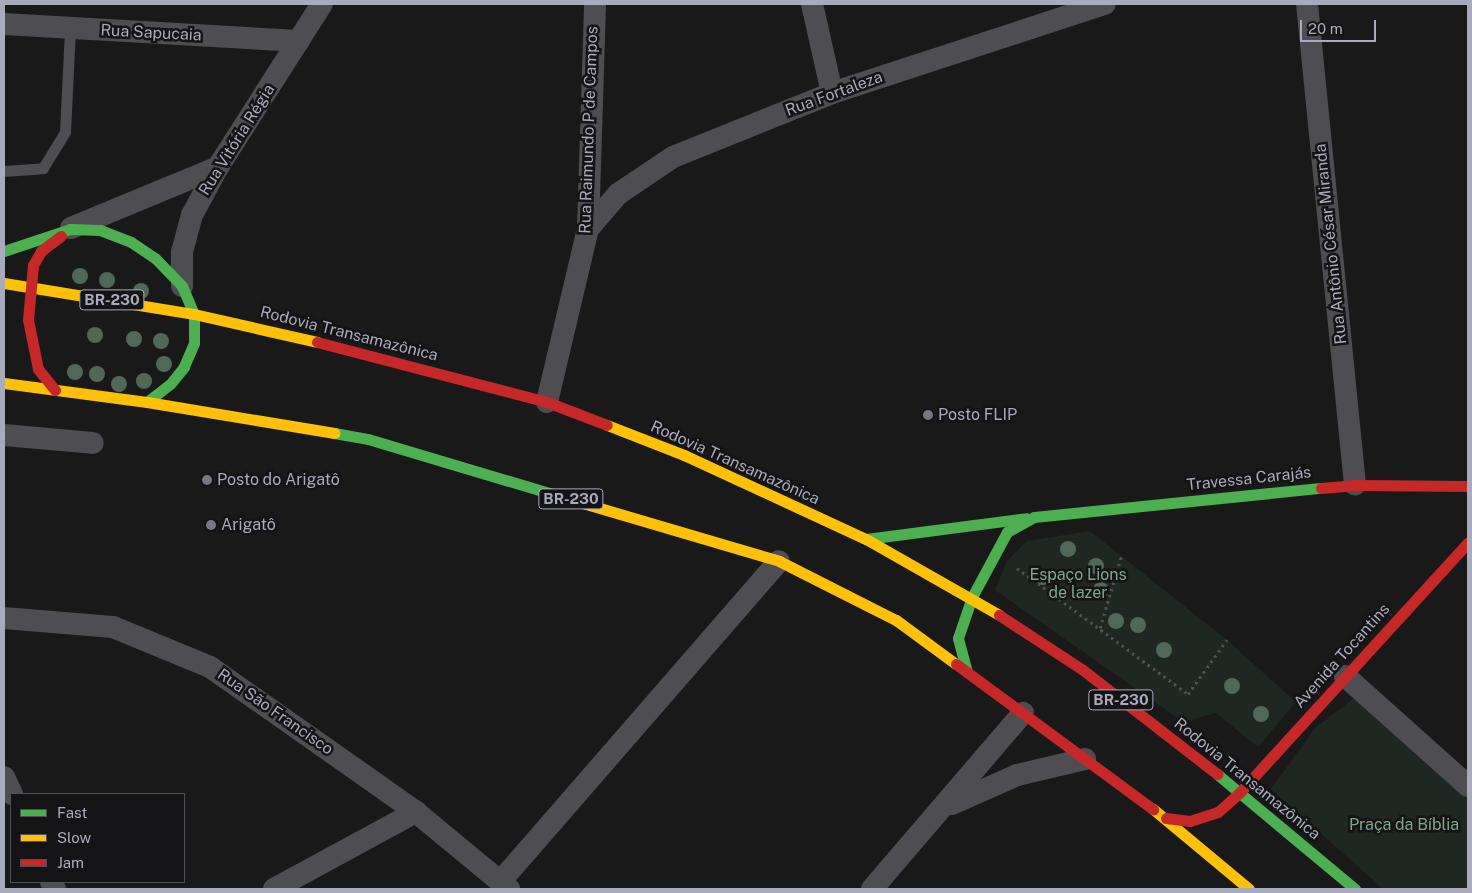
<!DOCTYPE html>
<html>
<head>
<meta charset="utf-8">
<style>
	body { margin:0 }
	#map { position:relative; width:1472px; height:893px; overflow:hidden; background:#191919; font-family:"Public Sans",sans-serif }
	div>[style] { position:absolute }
	.green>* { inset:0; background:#1e2722 }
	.path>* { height:3px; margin-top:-1.5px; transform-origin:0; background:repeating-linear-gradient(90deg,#4f4f54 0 2.5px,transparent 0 6.5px) }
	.lane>* { height:11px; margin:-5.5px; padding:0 5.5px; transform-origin:5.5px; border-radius:5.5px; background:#4d4d52 }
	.street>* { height:22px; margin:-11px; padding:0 11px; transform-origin:11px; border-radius:11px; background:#4d4d52 }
	.fast>* { height:11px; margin:-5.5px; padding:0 5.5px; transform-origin:5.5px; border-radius:5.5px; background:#4caf50 }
	.slow>* { height:11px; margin:-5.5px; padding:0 5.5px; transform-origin:5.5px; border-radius:5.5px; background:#ffc107 }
	.jam>* { height:11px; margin:-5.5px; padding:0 5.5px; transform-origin:5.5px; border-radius:5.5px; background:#c62828 }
	.trees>* { width:16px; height:16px; margin:-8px; border-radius:50%; background:#516758 }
	.dots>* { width:14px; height:14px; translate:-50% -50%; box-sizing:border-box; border:2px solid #141315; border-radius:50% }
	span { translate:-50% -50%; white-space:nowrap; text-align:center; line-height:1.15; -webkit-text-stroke:5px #141315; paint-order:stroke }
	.shield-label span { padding:1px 4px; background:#141315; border:1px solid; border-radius:4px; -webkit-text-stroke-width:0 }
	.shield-label { font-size:15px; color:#a9aabb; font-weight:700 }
	.street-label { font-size:16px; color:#a9aabb }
	.poi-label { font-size:16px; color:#a9aabb }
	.left { translate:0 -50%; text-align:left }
	.park-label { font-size:16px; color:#7fa78c }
	.frame { position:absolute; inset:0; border:5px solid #a9aabb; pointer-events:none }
	.legend { position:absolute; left:10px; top:793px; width:175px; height:90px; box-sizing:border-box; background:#141315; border:1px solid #504f57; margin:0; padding:6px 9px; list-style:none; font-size:15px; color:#a9aabb }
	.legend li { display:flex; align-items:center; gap:10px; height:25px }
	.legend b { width:25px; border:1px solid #504f57 }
	.scale { position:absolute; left:1300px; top:20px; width:76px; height:22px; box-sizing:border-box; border:2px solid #a9aabb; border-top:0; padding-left:6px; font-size:15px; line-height:18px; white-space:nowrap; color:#a9aabb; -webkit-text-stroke:4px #141315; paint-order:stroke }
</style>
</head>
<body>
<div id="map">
	<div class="green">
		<i style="clip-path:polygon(1090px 531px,1227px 640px,1296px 702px,1258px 747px,1216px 713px,1183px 722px,995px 590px,1007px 561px,1027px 541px)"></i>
		<i style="clip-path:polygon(1354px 698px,1468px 797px,1468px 889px,1383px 889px,1271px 789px,1315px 728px)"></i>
	</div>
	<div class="path">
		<i style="left:1017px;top:568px;width:212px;rotate:36.4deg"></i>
		<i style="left:1188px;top:694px;width:67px;rotate:-54.2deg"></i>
		<i style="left:1100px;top:628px;width:77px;rotate:-73.4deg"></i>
	</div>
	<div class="lane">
		<i style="left:4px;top:171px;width:39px;rotate:-4deg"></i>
		<i style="left:43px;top:168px;width:42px;rotate:-58.6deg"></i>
		<i style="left:65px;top:132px;width:104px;rotate:-87.2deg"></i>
	</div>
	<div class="street">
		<i style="left:812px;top:4px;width:91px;rotate:77.3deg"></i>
		<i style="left:1307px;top:4px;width:483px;rotate:84.3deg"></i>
		<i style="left:4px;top:24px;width:295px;rotate:3.3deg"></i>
		<i style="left:71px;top:228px;width:159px;rotate:-22.5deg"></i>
		<i style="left:588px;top:229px;width:46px;rotate:-49.4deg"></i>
		<i style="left:618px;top:194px;width:66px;rotate:-33.9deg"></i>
		<i style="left:673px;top:157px;width:171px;rotate:-21.9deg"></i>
		<i style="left:832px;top:93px;width:287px;rotate:-18.1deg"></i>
		<i style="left:182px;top:286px;width:34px;rotate:-90deg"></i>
		<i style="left:182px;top:252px;width:38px;rotate:-75deg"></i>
		<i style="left:192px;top:215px;width:55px;rotate:-61.6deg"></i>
		<i style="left:218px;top:167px;width:193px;rotate:-57.5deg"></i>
		<i style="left:547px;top:402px;width:178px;rotate:-76.7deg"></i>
		<i style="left:588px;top:229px;width:225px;rotate:-88.2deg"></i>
		<i style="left:4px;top:435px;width:89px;rotate:5.1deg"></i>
		<i style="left:4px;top:618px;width:109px;rotate:4.7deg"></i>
		<i style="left:113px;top:627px;width:105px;rotate:22.4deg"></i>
		<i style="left:210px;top:667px;width:252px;rotate:35.1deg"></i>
		<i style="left:416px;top:812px;width:121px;rotate:39.6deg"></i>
		<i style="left:1345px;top:676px;width:165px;rotate:41.8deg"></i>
		<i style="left:4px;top:777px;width:19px;rotate:65deg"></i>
		<i style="left:952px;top:804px;width:71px;rotate:-24deg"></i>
		<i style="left:1017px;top:775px;width:70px;rotate:-13.2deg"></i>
		<i style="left:51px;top:882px;width:8px;rotate:60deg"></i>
		<i style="left:500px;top:882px;width:425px;rotate:-49deg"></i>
		<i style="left:274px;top:889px;width:162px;rotate:-28.5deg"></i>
		<i style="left:872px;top:889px;width:232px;rotate:-49.4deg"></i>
	</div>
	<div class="fast">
		<i style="left:4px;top:251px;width:70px;rotate:-18.4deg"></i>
		<i style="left:70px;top:229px;width:30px;rotate:2deg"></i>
		<i style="left:100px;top:230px;width:33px;rotate:21deg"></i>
		<i style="left:131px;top:242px;width:29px;rotate:34deg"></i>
		<i style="left:155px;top:258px;width:39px;rotate:46deg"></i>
		<i style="left:182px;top:286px;width:30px;rotate:67deg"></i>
		<i style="left:194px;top:314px;width:29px;rotate:90deg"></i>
		<i style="left:194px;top:343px;width:26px;rotate:113deg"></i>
		<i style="left:184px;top:367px;width:22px;rotate:129deg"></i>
		<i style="left:170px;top:384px;width:29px;rotate:142deg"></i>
		<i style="left:334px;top:433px;width:35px;rotate:10deg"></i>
		<i style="left:368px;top:439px;width:210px;rotate:16.6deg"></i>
		<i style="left:1034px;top:517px;width:288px;rotate:-5.8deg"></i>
		<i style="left:866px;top:539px;width:162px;rotate:-7.4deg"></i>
		<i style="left:967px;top:672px;width:35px;rotate:-105deg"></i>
		<i style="left:958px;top:638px;width:43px;rotate:-71.1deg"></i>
		<i style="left:972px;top:597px;width:74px;rotate:-61.7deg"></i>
		<i style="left:1007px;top:532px;width:31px;rotate:-29deg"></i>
		<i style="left:1217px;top:774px;width:180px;rotate:39.8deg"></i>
	</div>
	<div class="slow">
		<i style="left:4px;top:283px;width:193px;rotate:9.3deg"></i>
		<i style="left:194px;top:314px;width:126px;rotate:12.8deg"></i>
		<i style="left:4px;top:383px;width:144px;rotate:7.6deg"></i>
		<i style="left:147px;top:402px;width:190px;rotate:9.4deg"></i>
		<i style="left:607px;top:425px;width:83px;rotate:21.3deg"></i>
		<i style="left:684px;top:455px;width:200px;rotate:24.8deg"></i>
		<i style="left:866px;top:539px;width:153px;rotate:29.7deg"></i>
		<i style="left:569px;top:499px;width:219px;rotate:16.4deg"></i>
		<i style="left:779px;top:561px;width:131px;rotate:26.8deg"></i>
		<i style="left:896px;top:620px;width:74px;rotate:36.3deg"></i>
		<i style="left:1153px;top:809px;width:125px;rotate:39.8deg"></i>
	</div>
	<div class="jam">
		<i style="left:317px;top:342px;width:238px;rotate:14.6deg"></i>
		<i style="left:547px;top:402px;width:64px;rotate:21deg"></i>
		<i style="left:55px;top:390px;width:27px;rotate:-129deg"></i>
		<i style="left:38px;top:369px;width:50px;rotate:-101.5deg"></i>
		<i style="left:28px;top:320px;width:55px;rotate:-84.8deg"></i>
		<i style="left:33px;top:265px;width:16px;rotate:-60deg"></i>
		<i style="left:41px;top:251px;width:25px;rotate:-37deg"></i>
		<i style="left:1321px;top:488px;width:34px;rotate:-5deg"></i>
		<i style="left:1355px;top:485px;width:113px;rotate:0.5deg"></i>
		<i style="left:999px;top:615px;width:100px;rotate:33.2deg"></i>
		<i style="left:1083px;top:670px;width:170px;rotate:37.8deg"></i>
		<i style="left:956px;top:664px;width:245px;rotate:36.4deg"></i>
		<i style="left:1166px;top:818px;width:24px;rotate:7deg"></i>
		<i style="left:1190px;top:821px;width:29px;rotate:-18deg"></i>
		<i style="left:1218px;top:812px;width:30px;rotate:-42deg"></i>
		<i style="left:1240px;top:792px;width:338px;rotate:-47.6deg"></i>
	</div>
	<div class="trees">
		<i style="left:80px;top:276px"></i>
		<i style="left:107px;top:280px"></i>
		<i style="left:141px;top:291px"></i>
		<i style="left:95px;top:335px"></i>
		<i style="left:134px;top:339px"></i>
		<i style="left:161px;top:341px"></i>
		<i style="left:164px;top:364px"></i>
		<i style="left:75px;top:372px"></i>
		<i style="left:97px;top:374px"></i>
		<i style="left:144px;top:381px"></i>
		<i style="left:119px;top:384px"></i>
		<i style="left:1068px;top:549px"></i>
		<i style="left:1096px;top:566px"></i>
		<i style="left:1043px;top:577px"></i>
		<i style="left:1101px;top:590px"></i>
		<i style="left:1116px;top:621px"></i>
		<i style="left:1138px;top:625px"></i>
		<i style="left:1164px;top:650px"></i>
		<i style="left:1232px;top:686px"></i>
		<i style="left:1261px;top:714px"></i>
	</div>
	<div class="dots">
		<i style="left:928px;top:415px;background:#777782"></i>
		<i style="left:207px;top:480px;background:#777782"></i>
		<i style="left:211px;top:525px;background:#777782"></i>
	</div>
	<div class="shield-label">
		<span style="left:112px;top:300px">BR-230</span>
		<span style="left:571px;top:499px">BR-230</span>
		<span style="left:1121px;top:700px">BR-230</span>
	</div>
	<div class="street-label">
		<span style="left:151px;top:33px;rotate:3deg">Rua Sapucaia</span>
		<span style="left:834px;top:94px;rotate:-20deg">Rua Fortaleza</span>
		<span style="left:589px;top:130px;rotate:-88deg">Rua Raimundo P de Campos</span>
		<span style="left:237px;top:140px;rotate:-58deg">Rua Vitória Régia</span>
		<span style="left:1331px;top:244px;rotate:-96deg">Rua Antônio César Miranda</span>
		<span style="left:349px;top:334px;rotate:14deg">Rodovia Transamazônica</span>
		<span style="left:735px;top:463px;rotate:24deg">Rodovia Transamazônica</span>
		<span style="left:1249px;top:479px;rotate:-6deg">Travessa Carajás</span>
		<span style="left:1342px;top:656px;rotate:-48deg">Avenida Tocantins</span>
		<span style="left:275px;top:712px;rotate:35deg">Rua São Francisco</span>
		<span style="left:1247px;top:779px;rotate:39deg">Rodovia Transamazônica</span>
	</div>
	<div class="poi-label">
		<span class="left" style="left:938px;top:415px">Posto FLIP</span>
		<span class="left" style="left:217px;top:480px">Posto do Arigatô</span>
		<span class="left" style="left:221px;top:525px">Arigatô</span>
	</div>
	<div class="park-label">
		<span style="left:1078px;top:584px">Espaço Lions<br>de lazer</span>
		<span style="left:1404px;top:825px">Praça da Bíblia</span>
	</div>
	<div class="frame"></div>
	<ul class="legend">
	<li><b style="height:6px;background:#4caf50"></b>Fast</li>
	<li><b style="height:6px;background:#ffc107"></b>Slow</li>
	<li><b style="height:6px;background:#c62828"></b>Jam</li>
	</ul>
	<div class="scale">20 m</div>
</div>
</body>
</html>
